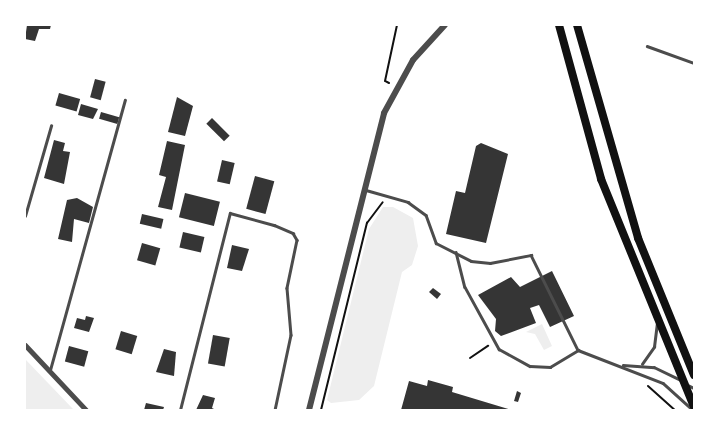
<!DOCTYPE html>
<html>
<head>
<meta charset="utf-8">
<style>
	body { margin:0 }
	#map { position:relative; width:719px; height:435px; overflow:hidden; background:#fff; font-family:Ubuntu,sans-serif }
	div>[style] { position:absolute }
	.green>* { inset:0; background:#eee }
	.building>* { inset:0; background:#353535; transform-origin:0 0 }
	.path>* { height:2px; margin:-1px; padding:0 1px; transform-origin:1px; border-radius:1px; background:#111 }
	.service>* { height:2.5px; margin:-1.25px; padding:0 1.25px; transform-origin:1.25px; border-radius:1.25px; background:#4c4c4c }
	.minor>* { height:5px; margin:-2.5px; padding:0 2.5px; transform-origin:2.5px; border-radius:2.5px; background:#4c4c4c }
	.tertiary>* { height:6px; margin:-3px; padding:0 3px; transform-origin:3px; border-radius:3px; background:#4c4c4c }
	.primary>* { height:8px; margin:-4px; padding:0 4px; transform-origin:4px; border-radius:4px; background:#111 }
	span { translate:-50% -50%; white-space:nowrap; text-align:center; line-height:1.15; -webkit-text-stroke:4px #fff; paint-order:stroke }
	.frame { position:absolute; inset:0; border:26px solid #fff; pointer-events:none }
</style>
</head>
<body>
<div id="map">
	<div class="green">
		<i style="clip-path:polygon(383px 207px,393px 207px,413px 218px,418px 246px,412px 265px,402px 272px,374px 386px,359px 400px,331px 403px,327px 400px,369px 229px)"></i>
		<i style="clip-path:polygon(542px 324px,552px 346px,544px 350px,535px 334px,526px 332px)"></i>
		<i style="clip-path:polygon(25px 359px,74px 410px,25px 410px)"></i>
	</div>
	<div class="building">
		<i style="clip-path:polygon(27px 25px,51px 25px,50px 29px,39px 29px,35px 41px,25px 39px)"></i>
		<i style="left:95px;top:79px;width:11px;height:19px;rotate:15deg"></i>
		<i style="left:59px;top:93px;width:22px;height:13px;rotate:16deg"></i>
		<i style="clip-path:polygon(177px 97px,193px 106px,185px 136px,168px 132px)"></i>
		<i style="clip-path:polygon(81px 104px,98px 109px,93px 119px,78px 115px)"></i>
		<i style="left:101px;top:112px;width:19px;height:7px;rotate:16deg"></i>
		<i style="left:212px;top:118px;width:25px;height:8px;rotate:45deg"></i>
		<i style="clip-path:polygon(54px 140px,65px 143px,63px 151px,70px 152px,64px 184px,44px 178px)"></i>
		<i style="clip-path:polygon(167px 141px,185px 145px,172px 210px,158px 207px,166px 177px,159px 175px)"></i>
		<i style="clip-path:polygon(481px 143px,508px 154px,486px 243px,446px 234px,456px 191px,465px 193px,476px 146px)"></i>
		<i style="left:222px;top:160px;width:13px;height:22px;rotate:13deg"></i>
		<i style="left:255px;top:176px;width:20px;height:34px;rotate:15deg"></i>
		<i style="left:185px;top:193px;width:36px;height:25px;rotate:14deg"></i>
		<i style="clip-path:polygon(77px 198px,93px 207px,89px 223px,74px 219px,72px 242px,58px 239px,67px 200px)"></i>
		<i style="left:142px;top:214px;width:22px;height:10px;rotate:13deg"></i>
		<i style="left:183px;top:232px;width:22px;height:16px;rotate:13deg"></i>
		<i style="left:142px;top:243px;width:19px;height:18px;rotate:16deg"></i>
		<i style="clip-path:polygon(232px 245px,249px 249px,242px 271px,227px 268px)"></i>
		<i style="clip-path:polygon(552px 271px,574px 316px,550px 327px,539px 305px,530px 308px,536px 323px,501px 336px,495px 331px,496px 319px,478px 295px,511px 277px,520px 287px)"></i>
		<i style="clip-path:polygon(433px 288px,441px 294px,437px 299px,429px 292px)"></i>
		<i style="clip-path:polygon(86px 316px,94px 318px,89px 332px,74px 328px,77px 318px,85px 320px)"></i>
		<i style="left:121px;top:331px;width:17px;height:19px;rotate:17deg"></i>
		<i style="left:213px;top:335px;width:17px;height:29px;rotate:10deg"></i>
		<i style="left:69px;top:346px;width:20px;height:16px;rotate:15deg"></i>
		<i style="clip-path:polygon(164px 349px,176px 352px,174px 376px,156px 372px)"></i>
		<i style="clip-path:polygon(428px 380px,453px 387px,452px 392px,512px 410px,401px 410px,409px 381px,427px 386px)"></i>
		<i style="clip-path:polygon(517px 391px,521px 393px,518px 402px,514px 401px)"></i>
		<i style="clip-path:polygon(203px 395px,215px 398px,212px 408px,216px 410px,196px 410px)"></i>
		<i style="clip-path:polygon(146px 403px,164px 407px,163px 410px,144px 410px)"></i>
	</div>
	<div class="path">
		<i style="left:389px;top:83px;width:4px;rotate:-153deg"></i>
		<i style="left:385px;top:81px;width:57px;rotate:-77.9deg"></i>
		<i style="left:470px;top:358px;width:22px;rotate:-34deg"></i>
		<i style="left:648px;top:386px;width:36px;rotate:42deg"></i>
		<i style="left:321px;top:410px;width:193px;rotate:-76.2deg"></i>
		<i style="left:367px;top:223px;width:26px;rotate:-53deg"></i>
	</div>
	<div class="service">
		<i style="left:647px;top:46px;width:50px;rotate:19.9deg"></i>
		<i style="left:366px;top:190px;width:44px;rotate:15.9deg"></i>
		<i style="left:408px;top:202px;width:22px;rotate:36deg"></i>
		<i style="left:426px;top:215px;width:30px;rotate:70deg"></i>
		<i style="left:436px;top:243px;width:39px;rotate:27deg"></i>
		<i style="left:471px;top:261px;width:19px;rotate:6deg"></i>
		<i style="left:490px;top:263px;width:42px;rotate:-11deg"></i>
		<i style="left:531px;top:255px;width:106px;rotate:63.7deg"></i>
		<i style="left:578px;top:350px;width:91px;rotate:21.2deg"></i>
		<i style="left:663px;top:383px;width:39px;rotate:42deg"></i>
		<i style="left:25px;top:216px;width:94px;rotate:-73.9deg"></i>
		<i style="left:456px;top:252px;width:36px;rotate:76deg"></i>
		<i style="left:465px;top:287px;width:71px;rotate:61.3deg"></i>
		<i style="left:499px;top:349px;width:35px;rotate:29deg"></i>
		<i style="left:530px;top:366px;width:20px;rotate:3deg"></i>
		<i style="left:550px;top:367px;width:33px;rotate:-31deg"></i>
		<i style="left:642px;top:364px;width:21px;rotate:-55deg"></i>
		<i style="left:654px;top:347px;width:23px;rotate:-83deg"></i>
		<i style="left:623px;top:365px;width:31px;rotate:4deg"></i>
		<i style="left:654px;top:367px;width:28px;rotate:26deg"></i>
		<i style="left:50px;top:370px;width:280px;rotate:-74.5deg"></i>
		<i style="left:688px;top:385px;width:7px;rotate:27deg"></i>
		<i style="left:180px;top:410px;width:203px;rotate:-75.8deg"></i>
		<i style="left:230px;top:213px;width:46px;rotate:15.3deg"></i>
		<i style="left:274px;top:225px;width:21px;rotate:23deg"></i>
		<i style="left:293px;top:233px;width:8px;rotate:60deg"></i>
		<i style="left:297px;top:240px;width:49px;rotate:101.8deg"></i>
		<i style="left:287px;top:288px;width:47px;rotate:85.1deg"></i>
		<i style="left:291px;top:335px;width:77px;rotate:102deg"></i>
	</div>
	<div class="minor">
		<i style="left:25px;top:345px;width:89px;rotate:46.8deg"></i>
	</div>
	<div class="tertiary">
		<i style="left:309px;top:410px;width:306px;rotate:-75.8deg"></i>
		<i style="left:384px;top:113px;width:60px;rotate:-61.3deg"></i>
		<i style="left:413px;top:60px;width:47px;rotate:-47.6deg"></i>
	</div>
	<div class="primary">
		<i style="left:559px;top:25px;width:160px;rotate:74.7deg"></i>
		<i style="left:601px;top:179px;width:246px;rotate:67.8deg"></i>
		<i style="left:577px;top:25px;width:222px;rotate:74deg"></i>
		<i style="left:638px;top:238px;width:148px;rotate:67.8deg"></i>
	</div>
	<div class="frame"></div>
</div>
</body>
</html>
